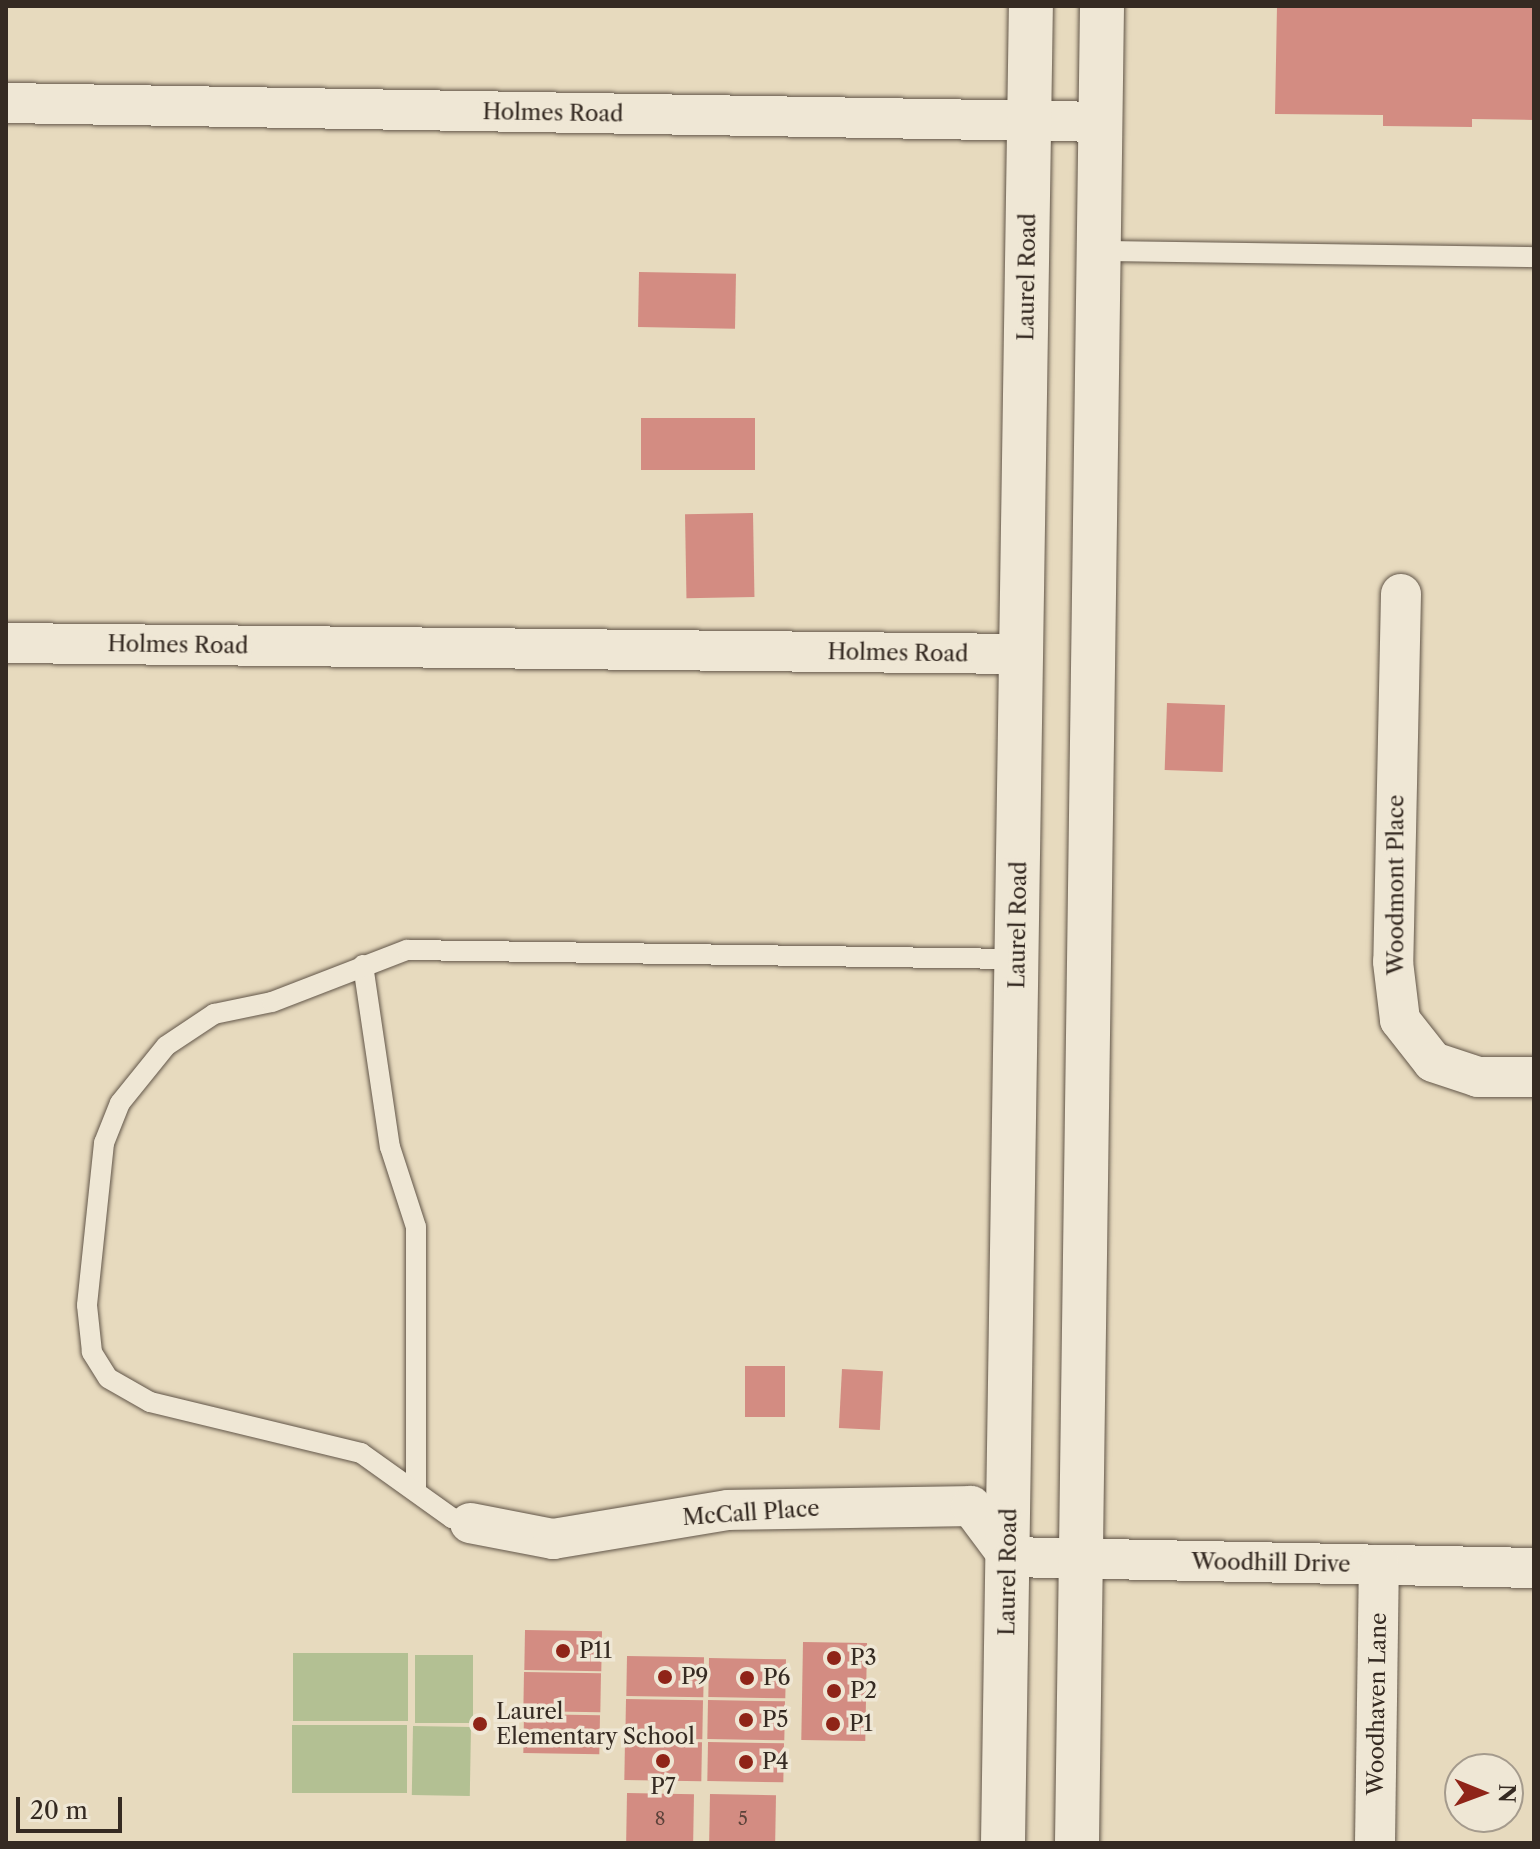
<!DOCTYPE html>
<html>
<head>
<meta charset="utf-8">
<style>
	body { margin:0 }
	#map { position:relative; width:1540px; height:1849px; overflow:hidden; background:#e7dabe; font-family:"Libre Caslon Text",serif }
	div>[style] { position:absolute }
	.green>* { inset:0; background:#b3c093; transform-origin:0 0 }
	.building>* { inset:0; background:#d38c82; transform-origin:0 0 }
	.roads { filter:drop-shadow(0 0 2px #625649) drop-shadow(0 0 2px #625649) }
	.service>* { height:20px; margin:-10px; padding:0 10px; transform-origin:10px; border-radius:10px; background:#efe7d5 }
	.minor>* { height:40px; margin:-20px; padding:0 20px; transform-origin:20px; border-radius:20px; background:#efe7d5 }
	.secondary>* { height:44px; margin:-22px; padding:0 22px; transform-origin:22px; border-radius:22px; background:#efe7d5 }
	.dots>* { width:22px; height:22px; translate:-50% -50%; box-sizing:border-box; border:4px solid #efe7d5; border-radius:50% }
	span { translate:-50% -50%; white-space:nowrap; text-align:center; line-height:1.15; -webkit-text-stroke:7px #efe7d5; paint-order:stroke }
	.number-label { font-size:18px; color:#5c423a }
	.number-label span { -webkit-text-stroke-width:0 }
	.street-label { font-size:22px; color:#352a22 }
	.poi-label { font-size:22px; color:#352a22 }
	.left { translate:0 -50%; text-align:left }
	.frame { position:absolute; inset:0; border:8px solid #352a22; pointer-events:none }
	.north { position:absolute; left:1444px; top:1753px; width:80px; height:80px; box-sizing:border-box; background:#efe7d5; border:2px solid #a59b8d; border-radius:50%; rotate:91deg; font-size:22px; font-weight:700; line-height:32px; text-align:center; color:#352a22 }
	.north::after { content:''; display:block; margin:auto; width:28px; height:36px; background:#8f2418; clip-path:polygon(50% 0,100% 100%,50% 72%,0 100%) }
	.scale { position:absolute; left:16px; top:1797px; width:106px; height:36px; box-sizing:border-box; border:4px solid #352a22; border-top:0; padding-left:10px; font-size:24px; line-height:28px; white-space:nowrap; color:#352a22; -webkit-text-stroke:6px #efe7d5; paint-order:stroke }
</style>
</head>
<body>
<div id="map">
	<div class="green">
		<i style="left:293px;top:1653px;width:115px;height:68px"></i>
		<i style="left:415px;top:1655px;width:58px;height:68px"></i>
		<i style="left:292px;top:1725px;width:115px;height:68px"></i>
		<i style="left:413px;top:1726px;width:58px;height:69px;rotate:1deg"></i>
	</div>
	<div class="building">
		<i style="clip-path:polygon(1277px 6px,1534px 6px,1534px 120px,1472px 119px,1472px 127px,1383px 126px,1383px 115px,1275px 114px)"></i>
		<i style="left:639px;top:272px;width:97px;height:55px;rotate:1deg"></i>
		<i style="left:641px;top:418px;width:114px;height:52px"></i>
		<i style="left:753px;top:513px;width:84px;height:68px;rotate:89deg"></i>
		<i style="left:1167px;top:703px;width:58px;height:67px;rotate:2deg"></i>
		<i style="left:745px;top:1366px;width:40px;height:51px"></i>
		<i style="left:842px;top:1369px;width:41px;height:59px;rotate:3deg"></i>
		<i style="left:525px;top:1630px;width:77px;height:40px;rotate:1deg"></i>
		<i style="left:803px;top:1642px;width:64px;height:98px;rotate:1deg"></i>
		<i style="left:627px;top:1656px;width:77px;height:40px;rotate:1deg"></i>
		<i style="left:709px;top:1658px;width:77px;height:39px;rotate:1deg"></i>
		<i style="left:524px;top:1672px;width:77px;height:39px;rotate:1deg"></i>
		<i style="left:626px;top:1699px;width:77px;height:39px;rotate:1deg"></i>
		<i style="left:708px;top:1700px;width:77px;height:39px;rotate:1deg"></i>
		<i style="left:524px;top:1714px;width:76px;height:39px;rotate:1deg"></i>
		<i style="left:625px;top:1741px;width:77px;height:39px;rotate:1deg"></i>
		<i style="left:708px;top:1742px;width:76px;height:39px;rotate:1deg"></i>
		<i style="left:627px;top:1793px;width:67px;height:50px;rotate:1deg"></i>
		<i style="left:710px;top:1794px;width:66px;height:49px;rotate:1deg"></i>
	</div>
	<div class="roads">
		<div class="service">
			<i style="left:1099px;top:251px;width:435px;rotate:0.8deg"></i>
			<i style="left:363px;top:965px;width:184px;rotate:81.6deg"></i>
			<i style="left:390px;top:1147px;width:84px;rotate:72deg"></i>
			<i style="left:416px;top:1227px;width:264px;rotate:90deg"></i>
			<i style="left:470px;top:1523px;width:19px;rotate:-164deg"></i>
			<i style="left:452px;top:1518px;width:112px;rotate:-144.5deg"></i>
			<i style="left:361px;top:1453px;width:217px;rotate:-166.4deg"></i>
			<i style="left:150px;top:1402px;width:48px;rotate:-150.3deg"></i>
			<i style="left:108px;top:1378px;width:31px;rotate:-122deg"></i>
			<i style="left:92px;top:1352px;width:47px;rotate:-96.1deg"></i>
			<i style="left:87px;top:1305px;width:163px;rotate:-84deg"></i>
			<i style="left:104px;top:1143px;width:43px;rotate:-68.2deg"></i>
			<i style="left:120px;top:1103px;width:73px;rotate:-51.1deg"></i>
			<i style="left:166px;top:1046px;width:58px;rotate:-33.7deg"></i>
			<i style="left:214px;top:1014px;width:59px;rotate:-11.7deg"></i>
			<i style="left:272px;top:1002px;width:145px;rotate:-21.1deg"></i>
			<i style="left:407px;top:950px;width:610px;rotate:0.85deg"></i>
		</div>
		<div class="minor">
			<i style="left:6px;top:103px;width:1095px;rotate:0.99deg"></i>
			<i style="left:1401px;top:594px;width:368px;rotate:91.2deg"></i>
			<i style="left:1393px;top:962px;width:58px;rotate:83.1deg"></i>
			<i style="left:1400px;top:1020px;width:53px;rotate:51.8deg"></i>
			<i style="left:1433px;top:1062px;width:47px;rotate:18.4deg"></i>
			<i style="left:1478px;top:1077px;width:56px"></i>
			<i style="left:6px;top:643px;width:1017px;rotate:0.62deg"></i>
			<i style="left:470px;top:1523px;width:85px;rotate:10.9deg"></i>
			<i style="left:553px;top:1539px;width:177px;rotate:-9.4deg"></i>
			<i style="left:728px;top:1510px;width:243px;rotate:-0.9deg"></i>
			<i style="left:971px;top:1506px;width:64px;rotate:53.3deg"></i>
			<i style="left:1009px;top:1557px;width:525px;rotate:1.2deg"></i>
			<i style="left:1375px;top:1843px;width:278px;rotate:-89.2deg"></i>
		</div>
		<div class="secondary">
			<i style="left:1003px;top:1843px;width:1837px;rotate:-89.13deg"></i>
			<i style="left:1077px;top:1843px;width:1837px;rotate:-89.22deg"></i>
		</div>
	</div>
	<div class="dots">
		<i style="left:563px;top:1651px;background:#8f2418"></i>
		<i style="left:834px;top:1658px;background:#8f2418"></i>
		<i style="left:665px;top:1677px;background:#8f2418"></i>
		<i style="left:747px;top:1678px;background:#8f2418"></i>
		<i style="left:834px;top:1691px;background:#8f2418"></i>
		<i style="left:746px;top:1720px;background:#8f2418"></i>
		<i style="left:480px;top:1724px;background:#8f2418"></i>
		<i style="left:833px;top:1724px;background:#8f2418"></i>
		<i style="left:663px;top:1761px;background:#8f2418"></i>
		<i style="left:746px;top:1762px;background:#8f2418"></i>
	</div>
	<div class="number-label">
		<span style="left:660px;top:1819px">8</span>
		<span style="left:743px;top:1819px">5</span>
	</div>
	<div class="street-label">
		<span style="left:553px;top:113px;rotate:1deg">Holmes Road</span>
		<span style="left:1027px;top:277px;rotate:-89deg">Laurel Road</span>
		<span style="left:178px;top:645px;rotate:1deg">Holmes Road</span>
		<span style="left:898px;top:653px;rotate:1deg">Holmes Road</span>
		<span style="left:1396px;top:885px;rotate:-90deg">Woodmont Place</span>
		<span style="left:1018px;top:925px;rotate:-89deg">Laurel Road</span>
		<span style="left:751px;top:1513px;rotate:-4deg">McCall Place</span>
		<span style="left:1271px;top:1563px;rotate:1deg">Woodhill Drive</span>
		<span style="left:1008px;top:1572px;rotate:-89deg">Laurel Road</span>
		<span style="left:1377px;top:1704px;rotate:-89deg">Woodhaven Lane</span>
	</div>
	<div class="poi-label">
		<span class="left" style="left:579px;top:1651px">P11</span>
		<span class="left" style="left:850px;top:1658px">P3</span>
		<span class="left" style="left:681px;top:1677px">P9</span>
		<span class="left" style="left:763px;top:1678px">P6</span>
		<span class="left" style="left:850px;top:1691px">P2</span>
		<span class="left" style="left:496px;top:1724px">Laurel<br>Elementary School</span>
		<span class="left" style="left:762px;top:1720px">P5</span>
		<span class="left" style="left:849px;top:1724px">P1</span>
		<span class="left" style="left:762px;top:1762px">P4</span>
		<span style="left:663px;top:1787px">P7</span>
	</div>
	<div class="frame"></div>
	<div class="north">N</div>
	<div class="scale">20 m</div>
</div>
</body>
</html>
